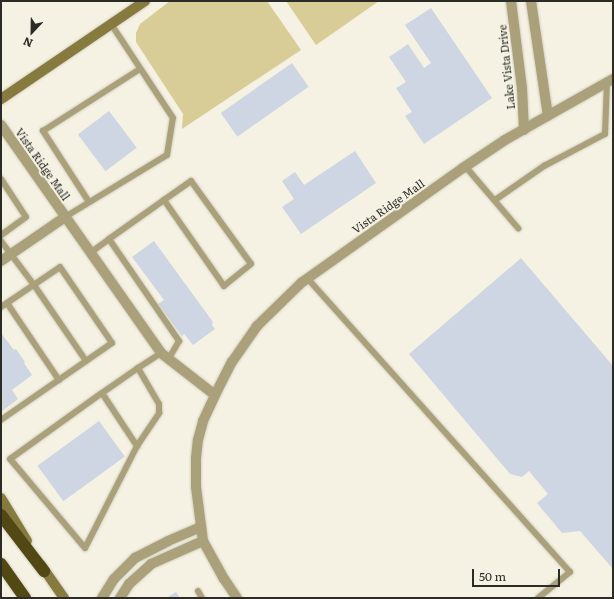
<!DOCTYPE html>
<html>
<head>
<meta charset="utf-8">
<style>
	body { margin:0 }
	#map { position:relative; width:614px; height:599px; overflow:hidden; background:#f5f2e3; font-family:Literata,serif }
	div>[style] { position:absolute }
	.green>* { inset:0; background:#d8cc97 }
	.building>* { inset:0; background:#cdd6e2; transform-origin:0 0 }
	.roads { filter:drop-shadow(0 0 1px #d1cec1) drop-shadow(0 0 1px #d1cec1) }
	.service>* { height:6px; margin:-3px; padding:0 3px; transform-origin:3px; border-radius:3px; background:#aaa17b }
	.minor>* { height:10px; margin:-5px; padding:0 5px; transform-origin:5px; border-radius:5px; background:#aaa17b }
	.secondary>* { height:10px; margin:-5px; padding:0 5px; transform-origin:5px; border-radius:5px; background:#877a3f }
	.motorway>* { height:12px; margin:-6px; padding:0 6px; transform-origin:6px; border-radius:6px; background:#524813 }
	span { translate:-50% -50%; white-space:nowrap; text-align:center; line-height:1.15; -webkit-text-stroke:4px #f5f2e3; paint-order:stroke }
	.street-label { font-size:11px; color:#2c2b26 }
	.frame { position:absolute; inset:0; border:2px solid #2c2b26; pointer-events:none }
	.north { position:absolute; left:12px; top:12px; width:40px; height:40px; -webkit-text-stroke:3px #f5f2e3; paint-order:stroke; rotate:202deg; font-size:11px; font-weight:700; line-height:16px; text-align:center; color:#2c2b26 }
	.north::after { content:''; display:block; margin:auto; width:14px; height:18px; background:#2c2b26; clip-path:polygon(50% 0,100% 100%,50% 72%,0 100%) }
	.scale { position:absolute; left:472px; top:569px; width:88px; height:18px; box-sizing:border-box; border:2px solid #2c2b26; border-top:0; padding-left:5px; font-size:12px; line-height:14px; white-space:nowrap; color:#2c2b26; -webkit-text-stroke:3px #f5f2e3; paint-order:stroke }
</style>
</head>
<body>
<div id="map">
	<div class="green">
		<i style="clip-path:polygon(170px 1px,267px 1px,301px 50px,182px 129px,183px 114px,136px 42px,136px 33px,140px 24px)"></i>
		<i style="clip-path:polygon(286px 1px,379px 1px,316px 45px)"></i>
	</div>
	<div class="building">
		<i style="clip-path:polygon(431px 8px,492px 98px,424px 144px,405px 116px,412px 112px,396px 88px,406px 82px,389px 57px,408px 44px,424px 68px,431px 63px,405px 25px)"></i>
		<i style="left:292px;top:63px;width:29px;height:87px;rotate:55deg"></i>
		<i style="left:109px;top:111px;width:46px;height:39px;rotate:53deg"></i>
		<i style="clip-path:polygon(355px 151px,376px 183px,301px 234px,282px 207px,294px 199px,282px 181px,295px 172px,304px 185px)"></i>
		<i style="clip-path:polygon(154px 241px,213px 322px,212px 325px,215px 329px,193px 345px,184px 334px,182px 336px,158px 304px,164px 300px,132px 257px)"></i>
		<i style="clip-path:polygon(521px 258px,613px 366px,613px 569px,580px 531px,562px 533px,537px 503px,548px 494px,529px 471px,522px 477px,510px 474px,409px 354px)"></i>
		<i style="clip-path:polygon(1px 333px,14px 350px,16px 349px,25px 362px,24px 363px,32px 375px,12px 390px,18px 399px,1px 412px)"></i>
		<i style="left:99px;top:421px;width:44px;height:76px;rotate:54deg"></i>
		<i style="clip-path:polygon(176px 592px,180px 598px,166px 598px)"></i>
	</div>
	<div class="roads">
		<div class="service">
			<i style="left:465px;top:166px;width:82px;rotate:49.5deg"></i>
			<i style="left:1px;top:179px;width:45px;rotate:56.7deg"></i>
			<i style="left:26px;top:217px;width:31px;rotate:144deg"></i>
			<i style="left:495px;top:200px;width:60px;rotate:-34.8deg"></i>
			<i style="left:544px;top:166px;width:69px;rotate:-27.7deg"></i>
			<i style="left:605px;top:134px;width:51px;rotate:-87.8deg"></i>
			<i style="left:89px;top:202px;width:85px;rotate:-122.9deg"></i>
			<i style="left:43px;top:131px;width:115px;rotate:-32.6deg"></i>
			<i style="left:65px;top:217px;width:119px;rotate:-31.3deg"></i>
			<i style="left:167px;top:155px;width:37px;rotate:-81deg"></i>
			<i style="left:173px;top:118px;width:113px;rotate:-123.4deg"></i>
			<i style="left:109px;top:239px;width:124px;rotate:55.5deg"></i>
			<i style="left:179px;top:341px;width:22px;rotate:120deg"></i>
			<i style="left:1px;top:241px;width:55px;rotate:53.1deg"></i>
			<i style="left:34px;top:285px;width:92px;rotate:55.6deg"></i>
			<i style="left:90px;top:253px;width:24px;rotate:-36deg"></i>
			<i style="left:109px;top:239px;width:67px;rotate:-35.3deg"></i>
			<i style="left:164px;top:200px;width:33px;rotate:-35deg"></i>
			<i style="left:191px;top:181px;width:102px;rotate:54.1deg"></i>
			<i style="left:251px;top:264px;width:35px;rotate:141deg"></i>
			<i style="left:224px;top:286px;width:105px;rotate:-124.9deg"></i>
			<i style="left:308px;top:279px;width:393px;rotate:48.2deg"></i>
			<i style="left:570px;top:572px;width:41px;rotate:140.9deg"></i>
			<i style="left:7px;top:303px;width:93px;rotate:56deg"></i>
			<i style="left:1px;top:307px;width:71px;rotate:-34.1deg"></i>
			<i style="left:60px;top:267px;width:92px;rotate:55.6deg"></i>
			<i style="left:112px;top:343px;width:135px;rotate:145.3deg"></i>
			<i style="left:102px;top:393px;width:64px;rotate:56.6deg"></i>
			<i style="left:137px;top:446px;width:114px;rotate:117deg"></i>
			<i style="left:85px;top:548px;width:116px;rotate:-130.1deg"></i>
			<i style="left:10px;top:459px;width:113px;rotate:-35.7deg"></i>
			<i style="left:102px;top:393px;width:44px;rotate:-34.8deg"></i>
			<i style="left:138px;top:368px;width:27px;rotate:-33deg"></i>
			<i style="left:137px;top:446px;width:40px;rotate:-56deg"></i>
			<i style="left:159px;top:413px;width:9px;rotate:-90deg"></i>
			<i style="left:159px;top:404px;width:42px;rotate:-120.3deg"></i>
			<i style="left:198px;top:591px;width:8px;rotate:60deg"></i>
		</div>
		<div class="minor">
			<i style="left:511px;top:1px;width:88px;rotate:82.8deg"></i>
			<i style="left:522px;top:88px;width:42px;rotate:87.3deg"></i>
			<i style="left:531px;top:1px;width:116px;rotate:81.6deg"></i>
			<i style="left:1px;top:125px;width:279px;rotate:54.9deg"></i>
			<i style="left:161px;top:353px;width:68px;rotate:37.9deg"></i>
			<i style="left:1px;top:261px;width:78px;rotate:-34.5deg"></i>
			<i style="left:102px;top:598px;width:22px;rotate:-58deg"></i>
			<i style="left:114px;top:579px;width:30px;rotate:-45deg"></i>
			<i style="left:135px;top:558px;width:37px;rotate:-27deg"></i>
			<i style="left:168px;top:541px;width:36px;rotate:-23deg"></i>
			<i style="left:120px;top:598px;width:17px;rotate:-57deg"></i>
			<i style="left:129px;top:584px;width:30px;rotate:-42deg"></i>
			<i style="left:151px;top:564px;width:57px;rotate:-23.9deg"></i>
			<i style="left:237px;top:598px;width:23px;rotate:-124deg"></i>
			<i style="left:224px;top:579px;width:43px;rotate:-118.9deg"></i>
			<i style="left:203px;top:541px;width:54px;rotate:-97.4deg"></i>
			<i style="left:196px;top:487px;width:29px;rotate:-90deg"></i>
			<i style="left:196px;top:458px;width:18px;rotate:-84deg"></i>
			<i style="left:198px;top:440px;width:20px;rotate:-75deg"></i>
			<i style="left:203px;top:421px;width:33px;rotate:-65deg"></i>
			<i style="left:217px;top:391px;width:33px;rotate:-63deg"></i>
			<i style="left:232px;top:362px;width:44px;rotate:-55.2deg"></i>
			<i style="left:257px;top:326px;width:62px;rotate:-44.3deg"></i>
			<i style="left:301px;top:283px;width:199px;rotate:-35.4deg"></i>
			<i style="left:463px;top:168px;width:50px;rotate:-33.7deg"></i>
			<i style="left:505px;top:140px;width:124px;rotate:-29.5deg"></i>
		</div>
		<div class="secondary">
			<i style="left:1px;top:99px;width:174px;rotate:-34.2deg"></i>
			<i style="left:1px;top:498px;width:50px;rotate:58.8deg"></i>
			<i style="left:41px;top:565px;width:40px;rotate:55.1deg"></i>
		</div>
		<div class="motorway">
			<i style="left:1px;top:515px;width:71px;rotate:52.5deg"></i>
			<i style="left:1px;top:564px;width:42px;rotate:54.8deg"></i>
		</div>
	</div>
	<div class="street-label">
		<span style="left:506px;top:67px;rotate:-96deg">Lake Vista Drive</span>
		<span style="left:43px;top:164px;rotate:55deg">Vista Ridge Mall</span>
		<span style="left:388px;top:206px;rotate:-35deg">Vista Ridge Mall</span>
	</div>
	<div class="frame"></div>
	<div class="north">N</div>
	<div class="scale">50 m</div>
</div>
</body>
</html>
